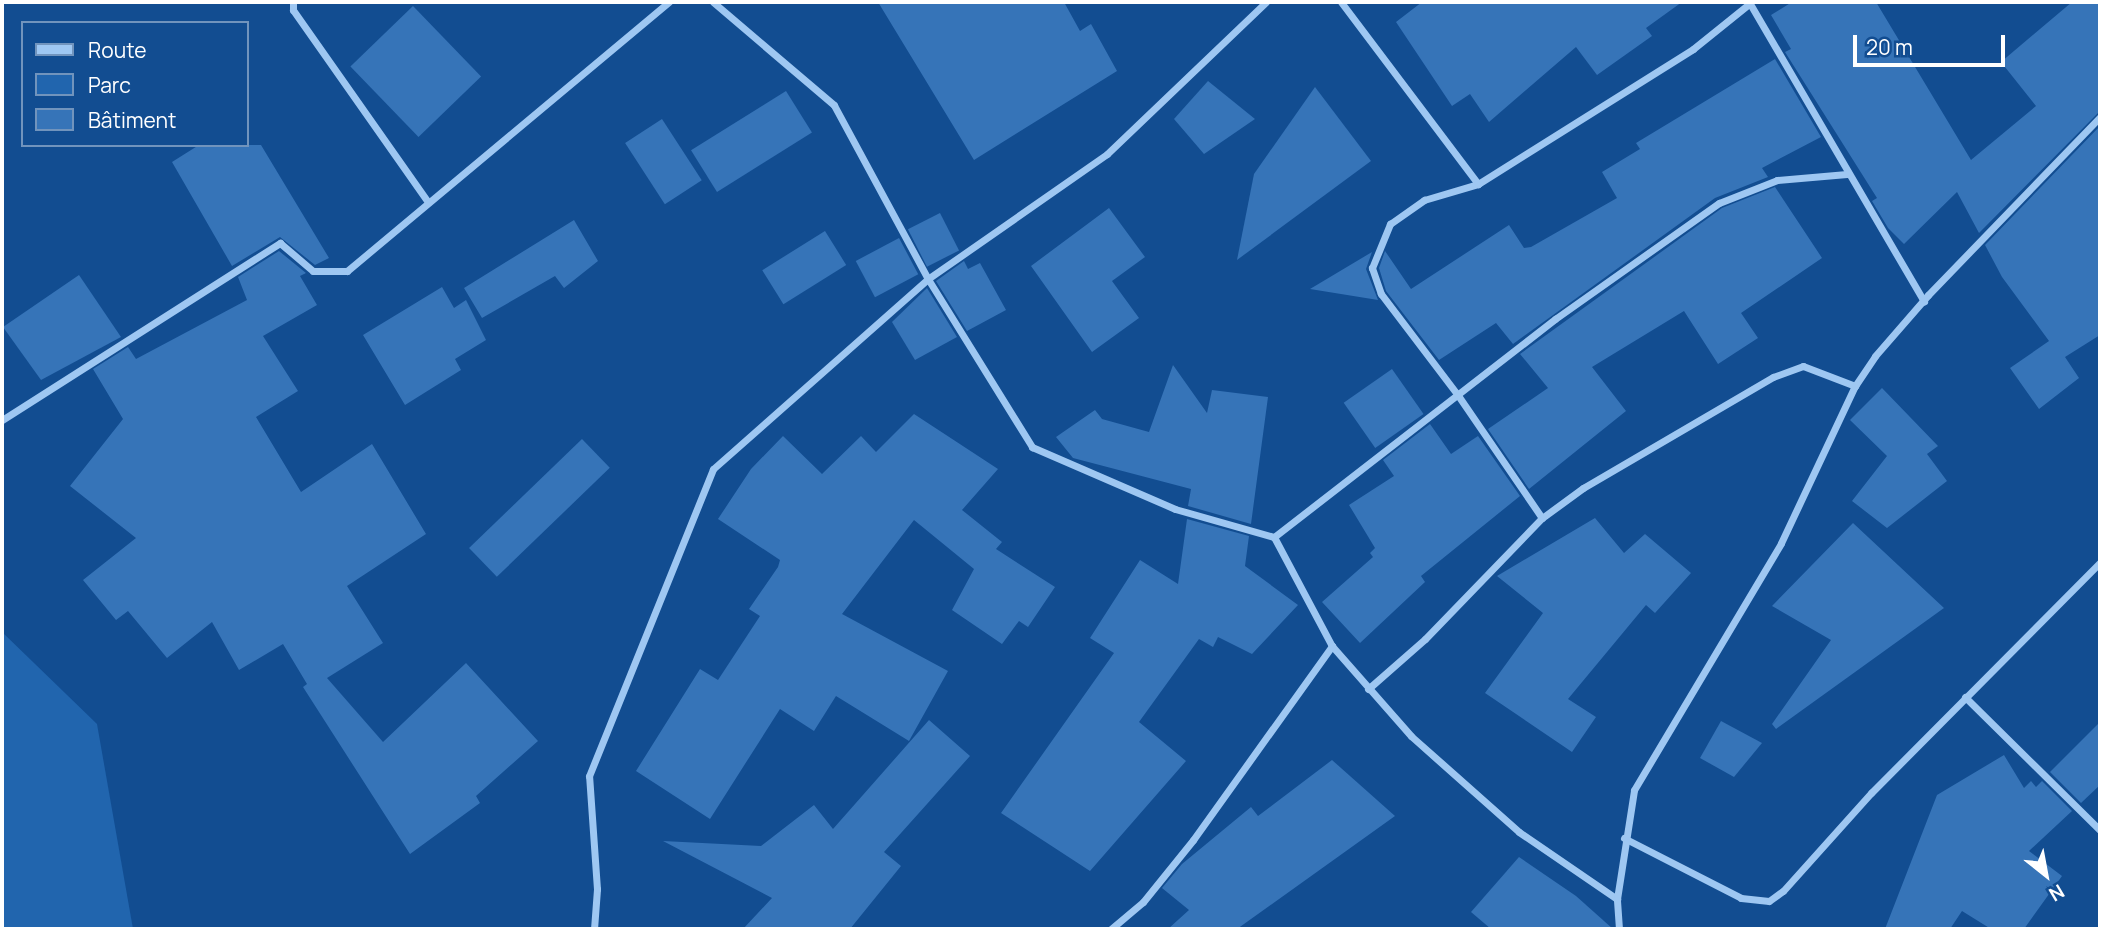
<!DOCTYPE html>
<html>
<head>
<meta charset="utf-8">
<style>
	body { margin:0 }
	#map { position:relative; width:2102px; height:931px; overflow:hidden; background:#124d91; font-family:Manrope,sans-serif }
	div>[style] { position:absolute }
	.green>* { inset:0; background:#2165ae }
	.building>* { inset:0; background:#3674b8; transform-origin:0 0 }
	.minor>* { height:7px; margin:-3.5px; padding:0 3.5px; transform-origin:3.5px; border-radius:3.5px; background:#9ec7f2 }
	span { translate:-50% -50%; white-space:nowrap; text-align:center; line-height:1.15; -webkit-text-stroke:6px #124d91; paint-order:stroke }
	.frame { position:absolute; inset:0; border:4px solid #fff; pointer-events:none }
	.legend { position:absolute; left:21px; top:21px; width:228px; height:126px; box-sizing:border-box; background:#124d91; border:2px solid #7194bd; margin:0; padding:9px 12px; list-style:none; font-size:21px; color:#fff }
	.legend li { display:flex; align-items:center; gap:14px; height:35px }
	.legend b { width:35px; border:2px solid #7194bd }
	.north { position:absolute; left:2011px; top:840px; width:70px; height:70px; -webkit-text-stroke:5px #124d91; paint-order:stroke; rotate:149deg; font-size:19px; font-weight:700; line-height:28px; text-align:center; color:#fff }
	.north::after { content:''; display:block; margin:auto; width:24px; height:32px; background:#fff; clip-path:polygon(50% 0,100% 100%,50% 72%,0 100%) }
	.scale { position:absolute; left:1853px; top:35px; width:152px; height:32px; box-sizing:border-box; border:4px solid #fff; border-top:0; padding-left:9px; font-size:21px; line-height:24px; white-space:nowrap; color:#fff; -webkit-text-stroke:5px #124d91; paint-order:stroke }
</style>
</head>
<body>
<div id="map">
	<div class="green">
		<i style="clip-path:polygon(2px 632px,97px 724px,133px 929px,2px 929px)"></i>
	</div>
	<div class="building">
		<i style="clip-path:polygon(878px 2px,1064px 2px,1080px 31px,1091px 24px,1117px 71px,974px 160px)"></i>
		<i style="clip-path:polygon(1422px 2px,1682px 2px,1646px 28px,1652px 36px,1597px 75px,1576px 47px,1489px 122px,1470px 94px,1452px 106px,1396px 22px)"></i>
		<i style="clip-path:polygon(1792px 2px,1876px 2px,1971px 160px,2036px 106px,2001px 62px,2072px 2px,2100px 2px,2100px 111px,1979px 233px,1957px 192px,1904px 244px,1888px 228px,1872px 201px,1877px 198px,1785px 52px,1791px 49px,1771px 15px)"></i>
		<i style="left:413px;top:6px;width:98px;height:87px;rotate:46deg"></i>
		<i style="clip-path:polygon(1775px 59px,1821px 137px,1762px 168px,1768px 177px,1715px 198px,1513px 344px,1496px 323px,1439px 360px,1386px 291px,1379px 268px,1385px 251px,1411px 289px,1509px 225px,1524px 248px,1531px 247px,1617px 198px,1602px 172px,1640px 149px,1636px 143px)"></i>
		<i style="clip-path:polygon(1208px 81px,1255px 119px,1204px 154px,1174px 119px)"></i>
		<i style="clip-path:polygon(1315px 87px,1371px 161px,1237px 260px,1254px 174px)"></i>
		<i style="left:786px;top:91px;width:49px;height:112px;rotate:58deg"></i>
		<i style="left:662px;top:119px;width:73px;height:44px;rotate:57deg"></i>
		<i style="clip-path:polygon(2100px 126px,2100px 335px,2065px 357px,2079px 378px,2039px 409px,2010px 368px,2049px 341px,2002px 277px,1985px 245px)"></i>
		<i style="clip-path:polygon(199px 145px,261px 145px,329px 258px,315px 265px,280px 237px,232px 266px,172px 162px)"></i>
		<i style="clip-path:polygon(1775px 187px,1822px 258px,1741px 313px,1758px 338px,1718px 364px,1684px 311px,1592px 367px,1626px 411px,1529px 489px,1488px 429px,1548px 388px,1520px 354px,1722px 208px)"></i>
		<i style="clip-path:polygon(1109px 208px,1145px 257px,1112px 281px,1139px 318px,1092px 352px,1031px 266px)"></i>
		<i style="left:940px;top:213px;width:42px;height:36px;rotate:63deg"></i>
		<i style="clip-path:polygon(574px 220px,598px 261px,564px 288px,555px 276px,482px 318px,464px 288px)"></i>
		<i style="left:825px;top:231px;width:40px;height:74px;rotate:58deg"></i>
		<i style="left:899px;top:238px;width:41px;height:49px;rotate:62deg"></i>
		<i style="clip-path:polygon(279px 251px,306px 273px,300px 276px,317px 305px,263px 336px,298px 391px,256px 417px,301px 492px,372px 444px,426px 534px,347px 586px,383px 643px,327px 678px,383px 742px,466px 663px,538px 741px,476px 796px,480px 803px,410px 854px,303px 687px,307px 684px,283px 644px,239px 670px,212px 622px,167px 658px,128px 611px,116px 620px,83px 580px,136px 538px,70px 486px,123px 419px,93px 369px,128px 347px,136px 359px,247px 300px,238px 277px)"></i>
		<i style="clip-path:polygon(1372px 252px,1366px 269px,1378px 300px,1310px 289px)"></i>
		<i style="clip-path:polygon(964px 261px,968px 269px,980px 263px,1006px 310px,967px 331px,936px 281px)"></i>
		<i style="clip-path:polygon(79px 275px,121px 337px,41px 380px,3px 327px)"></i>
		<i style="clip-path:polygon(442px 287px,454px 308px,466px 300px,486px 340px,455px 359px,461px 370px,405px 405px,363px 335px)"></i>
		<i style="clip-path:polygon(927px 288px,957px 337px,915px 360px,892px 322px)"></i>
		<i style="clip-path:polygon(1173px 365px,1207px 413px,1212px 390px,1268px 397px,1251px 524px,1188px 506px,1191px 489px,1073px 458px,1056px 437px,1095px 410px,1102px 419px,1149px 432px)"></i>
		<i style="left:1392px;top:369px;width:55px;height:59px;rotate:55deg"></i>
		<i style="clip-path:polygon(1882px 388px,1938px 446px,1927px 454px,1947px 481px,1887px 528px,1852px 501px,1887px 456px,1850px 420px)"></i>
		<i style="clip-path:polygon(914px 414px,998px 469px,962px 510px,1002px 542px,996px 549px,1055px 587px,1028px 627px,1019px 621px,1002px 644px,952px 610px,974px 569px,914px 520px,842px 614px,948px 671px,909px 741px,836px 696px,814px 731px,780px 709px,710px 819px,636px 771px,700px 669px,718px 680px,760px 616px,749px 609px,778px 567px,780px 560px,718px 519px,751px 469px,783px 436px,822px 474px,861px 436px,876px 452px)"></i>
		<i style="clip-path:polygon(1430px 424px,1451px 454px,1478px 436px,1520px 496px,1421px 576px,1425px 582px,1360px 643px,1322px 602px,1373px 557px,1370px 553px,1375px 548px,1349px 505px,1394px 476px,1383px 460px)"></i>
		<i style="left:582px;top:439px;width:40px;height:157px;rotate:46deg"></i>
		<i style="clip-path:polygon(1595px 518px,1624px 553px,1645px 534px,1691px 573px,1655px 613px,1646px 605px,1568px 699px,1596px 717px,1572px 752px,1485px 693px,1543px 613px,1497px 576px)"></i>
		<i style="clip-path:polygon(1187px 519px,1249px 536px,1245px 566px,1298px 605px,1252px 654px,1218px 637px,1213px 647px,1199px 639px,1139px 722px,1186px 761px,1090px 871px,1001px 813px,1114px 653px,1090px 638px,1140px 560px,1178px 584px)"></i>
		<i style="clip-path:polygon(1853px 523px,1944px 608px,1776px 729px,1772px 724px,1831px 640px,1772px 606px)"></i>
		<i style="clip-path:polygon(929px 720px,970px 756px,884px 852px,901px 866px,850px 929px,743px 929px,772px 898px,663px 841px,761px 846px,814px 805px,833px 829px)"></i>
		<i style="clip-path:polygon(1721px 721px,1762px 743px,1734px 777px,1700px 758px)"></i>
		<i style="clip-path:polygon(2100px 722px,2100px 785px,2081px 803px,2050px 772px)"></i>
		<i style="clip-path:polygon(2004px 755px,2024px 788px,2031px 781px,2036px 787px,2042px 781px,2072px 811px,2029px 851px,2062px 876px,2024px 929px,1991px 929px,1962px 911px,1950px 929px,1885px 929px,1937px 795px)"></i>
		<i style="clip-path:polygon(1332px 760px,1395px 816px,1237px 929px,1168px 929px,1189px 910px,1162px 888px,1182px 864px,1251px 807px,1258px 816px)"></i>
		<i style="clip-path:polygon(1519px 857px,1576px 896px,1613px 929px,1491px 929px,1471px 912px)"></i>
	</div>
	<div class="minor">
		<i style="left:293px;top:2px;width:8px;rotate:90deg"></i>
		<i style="left:293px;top:10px;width:235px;rotate:54.9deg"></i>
		<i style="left:1266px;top:2px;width:220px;rotate:136.3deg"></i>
		<i style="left:1107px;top:154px;width:218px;rotate:145.1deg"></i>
		<i style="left:928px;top:279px;width:198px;rotate:58.2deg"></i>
		<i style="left:1032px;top:447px;width:156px;rotate:23.4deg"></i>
		<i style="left:1175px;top:509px;width:103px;rotate:15.8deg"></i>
		<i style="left:1274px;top:537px;width:123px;rotate:62deg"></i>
		<i style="left:1332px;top:646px;width:120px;rotate:48.7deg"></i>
		<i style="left:1411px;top:736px;width:144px;rotate:41.6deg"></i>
		<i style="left:1519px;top:832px;width:119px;rotate:34.4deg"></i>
		<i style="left:1341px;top:2px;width:228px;rotate:53deg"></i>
		<i style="left:1749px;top:2px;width:347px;rotate:59.7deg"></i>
		<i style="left:2px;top:420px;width:330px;rotate:-32.5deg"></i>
		<i style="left:280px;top:243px;width:43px;rotate:40.3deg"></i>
		<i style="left:313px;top:271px;width:34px"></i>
		<i style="left:347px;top:271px;width:420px;rotate:-39.9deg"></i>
		<i style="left:1542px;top:518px;width:150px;rotate:-124.4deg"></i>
		<i style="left:1457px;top:394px;width:126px;rotate:-127.2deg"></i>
		<i style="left:1381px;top:294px;width:28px;rotate:-109deg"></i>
		<i style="left:1372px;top:268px;width:48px;rotate:-67.8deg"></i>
		<i style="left:1390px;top:224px;width:42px;rotate:-35.2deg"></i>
		<i style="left:1424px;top:200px;width:56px;rotate:-16.5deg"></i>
		<i style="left:1478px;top:184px;width:254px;rotate:-32.1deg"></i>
		<i style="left:1693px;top:49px;width:73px;rotate:-38.9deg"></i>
		<i style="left:1274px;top:537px;width:356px;rotate:-37.8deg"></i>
		<i style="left:1555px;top:319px;width:201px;rotate:-35.3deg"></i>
		<i style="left:1719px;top:203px;width:62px;rotate:-21.6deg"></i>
		<i style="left:1777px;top:180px;width:70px;rotate:-4.9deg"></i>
		<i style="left:1368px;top:689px;width:76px;rotate:-41.3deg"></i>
		<i style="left:1425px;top:639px;width:168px;rotate:-46deg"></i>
		<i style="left:1542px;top:518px;width:51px;rotate:-36.2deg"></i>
		<i style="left:1583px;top:488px;width:220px;rotate:-30.3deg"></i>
		<i style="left:1773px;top:377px;width:32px;rotate:-20deg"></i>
		<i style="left:1803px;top:366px;width:56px;rotate:21deg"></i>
		<i style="left:1965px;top:697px;width:190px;rotate:44.6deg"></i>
		<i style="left:1624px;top:838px;width:131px;rotate:27.1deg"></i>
		<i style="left:1741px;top:898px;width:28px;rotate:6deg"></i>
		<i style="left:1769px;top:901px;width:17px;rotate:-36deg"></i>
		<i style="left:1783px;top:891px;width:132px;rotate:-48.1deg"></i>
		<i style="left:1871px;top:793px;width:325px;rotate:-45.2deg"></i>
		<i style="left:594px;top:929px;width:40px;rotate:-85.7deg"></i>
		<i style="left:597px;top:889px;width:113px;rotate:-94deg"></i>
		<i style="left:589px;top:776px;width:331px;rotate:-68deg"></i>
		<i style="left:713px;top:469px;width:287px;rotate:-41.5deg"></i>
		<i style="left:928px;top:279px;width:198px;rotate:-118.4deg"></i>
		<i style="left:834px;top:105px;width:159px;rotate:-139.6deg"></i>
		<i style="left:1111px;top:929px;width:42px;rotate:-40.2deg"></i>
		<i style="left:1143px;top:902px;width:80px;rotate:-51.1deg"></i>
		<i style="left:1193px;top:840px;width:239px;rotate:-54.4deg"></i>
		<i style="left:1619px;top:929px;width:30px;rotate:-94deg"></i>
		<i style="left:1617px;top:899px;width:110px;rotate:-81.1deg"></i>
		<i style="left:1634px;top:790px;width:287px;rotate:-59.2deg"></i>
		<i style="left:1781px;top:543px;width:174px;rotate:-64.8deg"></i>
		<i style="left:1855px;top:386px;width:36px;rotate:-56deg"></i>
		<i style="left:1875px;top:356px;width:81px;rotate:-49deg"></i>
		<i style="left:1928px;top:295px;width:248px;rotate:-46deg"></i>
	</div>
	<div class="frame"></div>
	<ul class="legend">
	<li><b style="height:9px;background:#9ec7f2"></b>Route</li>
	<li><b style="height:19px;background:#2165ae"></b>Parc</li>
	<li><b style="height:19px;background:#3674b8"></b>Bâtiment</li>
	</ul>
	<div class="north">N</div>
	<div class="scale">20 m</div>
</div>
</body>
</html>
